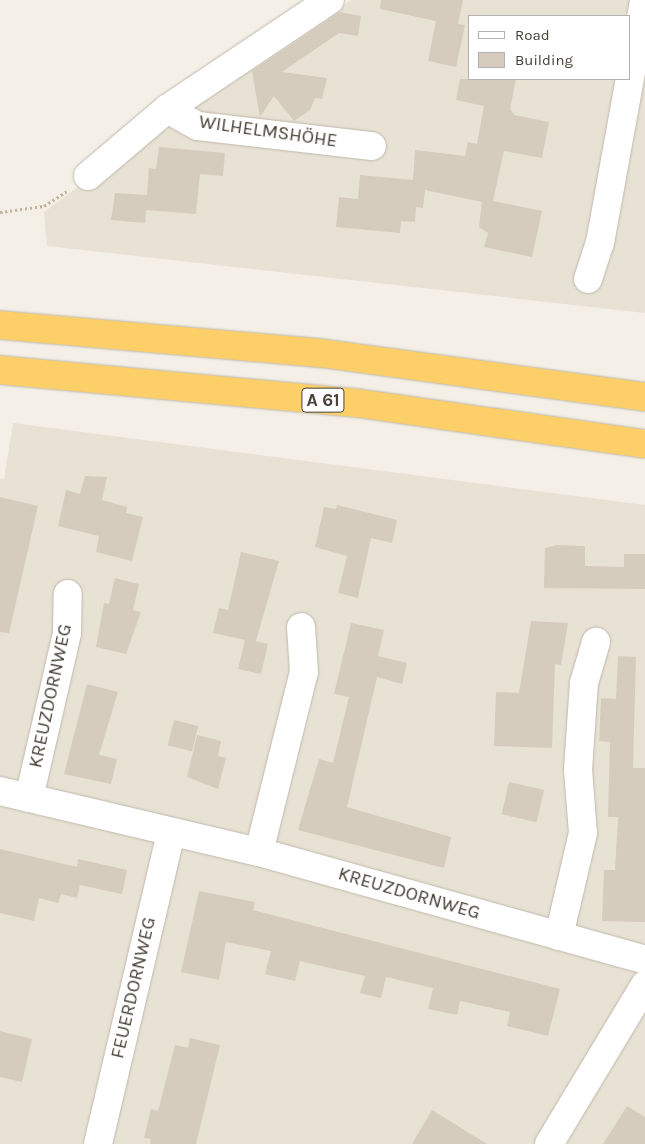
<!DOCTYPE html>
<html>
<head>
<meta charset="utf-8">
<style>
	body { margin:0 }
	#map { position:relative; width:645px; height:1144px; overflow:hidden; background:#f4f0e7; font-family:Karla,sans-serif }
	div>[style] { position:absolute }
	.residential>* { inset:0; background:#e8e2d5 }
	.building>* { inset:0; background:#d5ccbd; transform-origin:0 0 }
	.path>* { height:3px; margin-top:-1.5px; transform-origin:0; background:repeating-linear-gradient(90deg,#c1b49b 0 2.5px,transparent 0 5px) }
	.roads { filter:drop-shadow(0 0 1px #bfb8aa) drop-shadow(0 0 1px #bfb8aa) }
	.minor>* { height:28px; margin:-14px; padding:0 14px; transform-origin:14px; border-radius:14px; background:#fff }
	.motorway>* { height:28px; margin:-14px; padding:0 14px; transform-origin:14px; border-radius:14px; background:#fdcf69 }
	span { translate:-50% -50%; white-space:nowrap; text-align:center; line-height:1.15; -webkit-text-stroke:4.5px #fff; paint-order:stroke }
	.shield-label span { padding:1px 4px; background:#fff; border:1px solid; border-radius:4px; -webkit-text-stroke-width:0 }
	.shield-label { font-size:18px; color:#474136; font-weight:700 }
	.street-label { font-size:19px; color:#474136 }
	.legend { position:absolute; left:468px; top:15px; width:162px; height:65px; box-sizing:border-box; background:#fff; border:1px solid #b5b3af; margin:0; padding:6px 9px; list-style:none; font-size:15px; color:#474136 }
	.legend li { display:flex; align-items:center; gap:10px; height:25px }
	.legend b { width:25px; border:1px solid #b5b3af }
</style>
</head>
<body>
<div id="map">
	<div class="residential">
		<i style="clip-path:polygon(evenodd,351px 0,645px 0,645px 313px,47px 246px,44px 212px,184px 109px,351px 0,469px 16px,629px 16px,629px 79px,469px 79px,469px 16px)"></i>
		<i style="clip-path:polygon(13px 423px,645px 505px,645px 1144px,0 1144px,0 478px,4px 479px)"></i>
	</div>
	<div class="building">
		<i style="clip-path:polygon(381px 0,463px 0,458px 24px,465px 25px,456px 67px,428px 61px,436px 21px,380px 9px)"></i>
		<i style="clip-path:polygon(340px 12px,361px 16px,358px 36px,339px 33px,282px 72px,327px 78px,322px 99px,315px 98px,310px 110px,294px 121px,274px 96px,260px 117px,252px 71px)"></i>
		<i style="clip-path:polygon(460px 79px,516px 79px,510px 109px,514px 115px,549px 122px,542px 158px,504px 151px,493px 201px,542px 211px,532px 257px,484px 247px,488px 233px,479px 227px,482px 202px,425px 190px,423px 208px,416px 207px,415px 222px,401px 221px,400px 233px,336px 227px,339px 197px,358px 199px,360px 175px,413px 180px,415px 150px,465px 156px,468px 142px,477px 144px,484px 106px,456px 100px)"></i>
		<i style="clip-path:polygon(159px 147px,225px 153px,223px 176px,200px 174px,196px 214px,146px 210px,145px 223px,111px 220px,115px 193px,147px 195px,149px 168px,156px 169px)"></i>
		<i style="clip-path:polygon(85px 476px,107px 477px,102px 500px,127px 507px,126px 513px,143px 517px,132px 561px,96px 552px,99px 536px,58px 526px,66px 490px,80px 494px)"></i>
		<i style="clip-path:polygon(0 497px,38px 506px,9px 633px,0 632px)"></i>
		<i style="clip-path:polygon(337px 505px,397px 520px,392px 543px,371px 538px,358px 598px,338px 593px,347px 556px,315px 547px,324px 507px,336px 509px)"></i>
		<i style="clip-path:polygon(557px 545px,585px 546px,585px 566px,624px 567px,624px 554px,645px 554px,645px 589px,544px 588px,545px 548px)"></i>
		<i style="clip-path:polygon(241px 552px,279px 561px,256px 641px,268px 644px,261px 674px,238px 669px,245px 640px,213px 633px,219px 608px,228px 610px)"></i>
		<i style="clip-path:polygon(115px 578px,139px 584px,133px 610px,141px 612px,126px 654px,96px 647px,104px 603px,109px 604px)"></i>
		<i style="clip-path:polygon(531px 621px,568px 623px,561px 665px,555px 664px,552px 748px,494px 746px,496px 692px,519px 693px)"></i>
		<i style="clip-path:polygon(351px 623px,384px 630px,378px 656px,407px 663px,402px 684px,377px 677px,347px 807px,451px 837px,444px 868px,298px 830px,319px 759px,333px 763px,349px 697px,334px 694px)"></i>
		<i style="clip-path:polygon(618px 656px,636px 657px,633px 768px,645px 768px,645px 922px,602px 921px,604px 870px,615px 870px,618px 817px,608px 817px,610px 742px,599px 741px,601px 698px,616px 699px)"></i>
		<i style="clip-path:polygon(87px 684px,118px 692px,99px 755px,117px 759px,111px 784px,64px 774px)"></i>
		<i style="left:174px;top:720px;width:25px;height:26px;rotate:14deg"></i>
		<i style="clip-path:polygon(197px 735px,221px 741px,218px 756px,226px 758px,218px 789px,187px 777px)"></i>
		<i style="left:509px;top:782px;width:36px;height:33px;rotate:13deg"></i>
		<i style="clip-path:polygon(0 849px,77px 867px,78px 859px,127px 870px,122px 894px,80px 885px,77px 898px,61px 894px,58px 903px,39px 898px,34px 921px,0 913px)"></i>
		<i style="clip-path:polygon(199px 891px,255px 902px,253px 910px,560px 989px,548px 1036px,507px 1026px,510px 1012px,460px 1001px,457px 1015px,428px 1009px,433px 988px,386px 977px,381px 998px,360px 993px,365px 976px,300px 961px,295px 981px,265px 974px,271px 951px,226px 942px,219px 980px,181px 972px)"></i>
		<i style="clip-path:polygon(0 1031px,32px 1039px,22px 1082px,0 1077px)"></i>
		<i style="clip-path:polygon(190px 1038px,220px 1045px,196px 1144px,150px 1144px,151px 1139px,144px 1138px,151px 1109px,158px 1111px,175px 1045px,188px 1048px)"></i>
		<i style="clip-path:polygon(627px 1106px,645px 1117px,645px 1144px,603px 1144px)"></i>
		<i style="clip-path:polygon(432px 1110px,487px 1144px,412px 1144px)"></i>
	</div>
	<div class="path">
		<i style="left:0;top:212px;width:44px;rotate:-7.8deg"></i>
		<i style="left:44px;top:206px;width:27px;rotate:-33deg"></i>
	</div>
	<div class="roads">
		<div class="minor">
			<i style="left:167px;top:109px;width:35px;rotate:29deg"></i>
			<i style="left:198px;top:126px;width:175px;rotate:6.6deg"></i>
			<i style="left:88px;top:176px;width:104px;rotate:-40.3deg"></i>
			<i style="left:167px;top:109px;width:196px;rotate:-33.8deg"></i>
			<i style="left:588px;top:279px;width:38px;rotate:-72deg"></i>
			<i style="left:600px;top:243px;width:247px;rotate:-79.7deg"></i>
			<i style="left:0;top:791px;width:266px;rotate:13.3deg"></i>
			<i style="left:259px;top:852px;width:401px;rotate:15.6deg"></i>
			<i style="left:29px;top:798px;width:169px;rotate:-77deg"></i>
			<i style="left:67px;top:633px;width:39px;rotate:-89deg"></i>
			<i style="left:259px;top:852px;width:186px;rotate:-76deg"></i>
			<i style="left:304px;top:672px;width:45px;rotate:-93.8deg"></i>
			<i style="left:559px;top:936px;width:106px;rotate:-76.9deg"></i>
			<i style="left:583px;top:833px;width:63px;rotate:-94.5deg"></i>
			<i style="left:578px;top:770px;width:87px;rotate:-86.1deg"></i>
			<i style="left:584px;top:683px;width:43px;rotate:-73.7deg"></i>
			<i style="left:98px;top:1144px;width:319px;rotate:-76.8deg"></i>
			<i style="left:549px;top:1144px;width:186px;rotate:-58.9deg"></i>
		</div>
		<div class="motorway">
			<i style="left:0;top:325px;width:321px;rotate:5deg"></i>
			<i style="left:320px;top:353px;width:328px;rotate:7.7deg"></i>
			<i style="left:0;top:370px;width:359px;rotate:5.3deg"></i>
			<i style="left:357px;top:403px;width:291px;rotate:8.1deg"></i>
		</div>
	</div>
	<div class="shield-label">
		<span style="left:323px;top:400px">A 61</span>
	</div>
	<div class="street-label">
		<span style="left:268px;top:132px;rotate:8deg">WILHELMSHÖHE</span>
		<span style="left:51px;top:696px;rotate:-78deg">KREUZDORNWEG</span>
		<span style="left:409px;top:894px;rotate:16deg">KREUZDORNWEG</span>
		<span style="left:134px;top:988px;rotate:-77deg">FEUERDORNWEG</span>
	</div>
	<ul class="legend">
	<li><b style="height:6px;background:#fff"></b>Road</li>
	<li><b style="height:14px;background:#d5ccbd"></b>Building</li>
	</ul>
</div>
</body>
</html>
